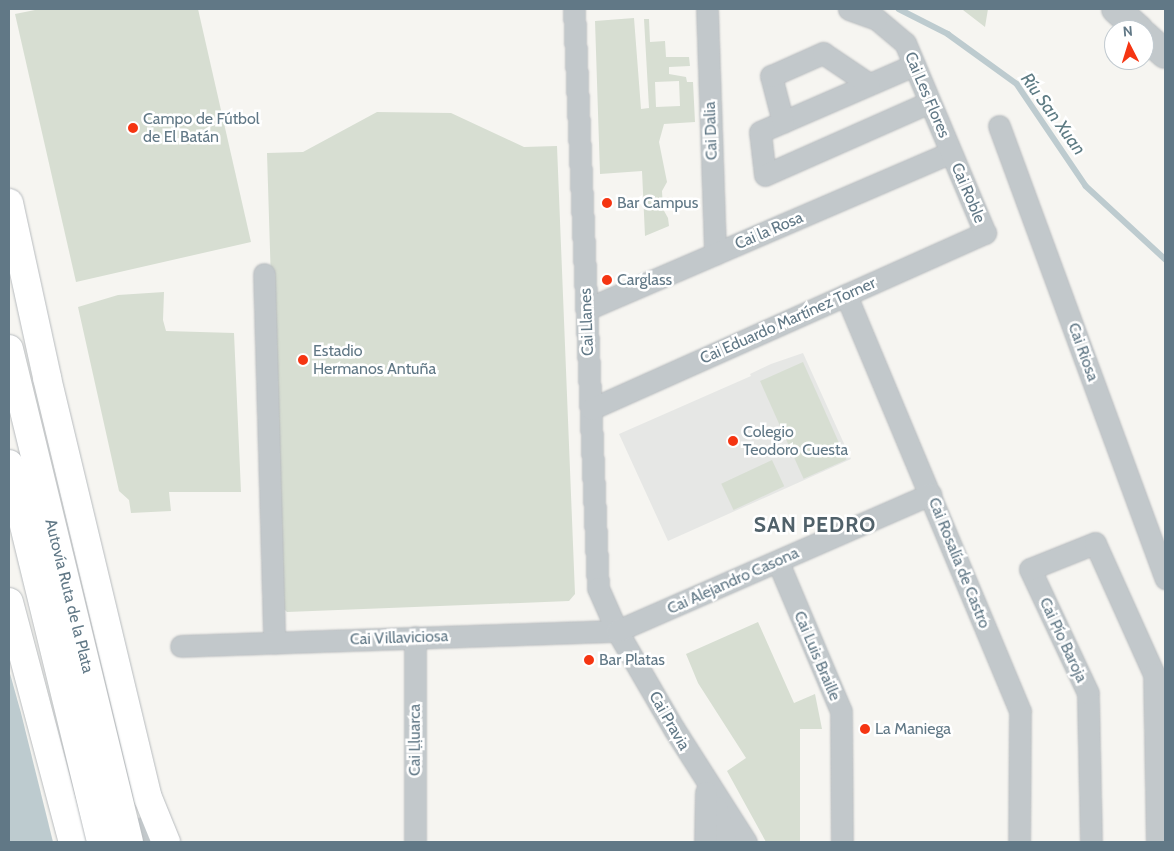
<!DOCTYPE html>
<html>
<head>
<meta charset="utf-8">
<style>
	body { margin:0 }
	#map { position:relative; width:1174px; height:851px; overflow:hidden; background:#f6f5f1; font-family:Cabin,sans-serif }
	div>[style] { position:absolute }
	.built>* { inset:0; background:#e6e7e5 }
	.green>* { inset:0; background:#d7ded2; transform-origin:0 0 }
	.water>* { inset:0; background:#bdcbcf }
	.stream>* { height:5.5px; margin:-2.75px; padding:0 2.75px; transform-origin:2.75px; border-radius:2.75px; background:#bdcbcf }
	.roads { filter:drop-shadow(0 0 1px #b7bbbe) drop-shadow(0 0 1px #b7bbbe) }
	.minor>* { height:21px; margin:-10.5px; padding:0 10.5px; transform-origin:10.5px; border-radius:10.5px; background:#c2c8cb }
	.tertiary>* { height:28px; margin:-14px; padding:0 14px; transform-origin:14px; border-radius:14px; background:#c2c8cb }
	.motorway>* { height:28px; margin:-14px; padding:0 14px; transform-origin:14px; border-radius:14px; background:#fff }
	.bridges { filter:drop-shadow(0 0 1px #b7bbbe) drop-shadow(0 0 1px #b7bbbe) }
	.motorway-bridge>* { height:28px; margin:-14px; padding:0 14px; transform-origin:14px; border-radius:14px; background:#fff }
	.dots>* { width:14px; height:14px; translate:-50% -50%; box-sizing:border-box; border:2px solid #fff; border-radius:50% }
	span { translate:-50% -50%; white-space:nowrap; text-align:center; line-height:1.15; -webkit-text-stroke:5px #fff; paint-order:stroke }
	.street-label { font-size:16px; color:#617886 }
	.poi-label { font-size:16px; color:#617886 }
	.left { translate:0 -50%; text-align:left }
	.water-label { font-size:18px; color:#5d7b83; font-style:italic }
	.district-label { font-size:21px; color:#50616a; font-weight:700; letter-spacing:1px }
	.frame { position:absolute; inset:0; border:10px solid #617886; pointer-events:none }
	.north { position:absolute; left:1104px; top:20px; width:50px; height:50px; box-sizing:border-box; background:#fff; border:1px solid #c0c9cf; border-radius:50%; rotate:355deg; font-size:14px; font-weight:700; line-height:20px; text-align:center; color:#617886 }
	.north::after { content:''; display:block; margin:auto; width:18px; height:22px; background:#f53512; clip-path:polygon(50% 0,100% 100%,50% 72%,0 100%) }
</style>
</head>
<body>
<div id="map">
	<div class="built">
		<i style="clip-path:polygon(803px 353px,851px 459px,668px 541px,619px 434px,751px 376px,750px 374px,771px 364px)"></i>
	</div>
	<div class="green">
		<i style="clip-path:polygon(40px 9px,198px 9px,251px 242px,76px 282px,15px 14px)"></i>
		<i style="clip-path:polygon(961px 9px,988px 9px,985px 27px,963px 10px)"></i>
		<i style="clip-path:polygon(evenodd,634px 18px,641px 109px,649px 108px,644px 19px,649px 19px,650px 42px,665px 41px,666px 57px,689px 57px,690px 66px,669px 67px,669px 74px,686px 77px,687px 82px,693px 82px,695px 122px,664px 124px,659px 142px,667px 182px,662px 191px,663px 209px,668px 218px,669px 226px,645px 236px,642px 171px,600px 174px,595px 21px,634px 18px,679px 81px,680px 106px,656px 107px,655px 82px,679px 81px)"></i>
		<i style="clip-path:polygon(377px 112px,451px 113px,524px 147px,557px 146px,575px 594px,569px 601px,287px 612px,281px 606px,267px 153px,303px 152px)"></i>
		<i style="clip-path:polygon(164px 292px,163px 320px,166px 331px,234px 333px,241px 492px,169px 492px,171px 511px,131px 513px,129px 500px,119px 491px,78px 307px,118px 295px)"></i>
		<i style="left:803px;top:362px;width:107px;height:47px;rotate:66deg"></i>
		<i style="left:772px;top:460px;width:29px;height:56px;rotate:65deg"></i>
		<i style="clip-path:polygon(758px 622px,794px 703px,815px 694px,822px 729px,800px 729px,800px 842px,766px 842px,727px 771px,746px 758px,698px 683px,686px 654px)"></i>
	</div>
	<div class="water">
		<i style="clip-path:polygon(9px 670px,21px 713px,53px 842px,9px 842px)"></i>
	</div>
	<div class="stream">
		<i style="left:899px;top:9px;width:55px;rotate:27deg"></i>
		<i style="left:948px;top:34px;width:85px;rotate:35.9deg"></i>
		<i style="left:1017px;top:84px;width:123px;rotate:55.9deg"></i>
		<i style="left:1086px;top:186px;width:108px;rotate:42.7deg"></i>
	</div>
	<div class="roads">
		<div class="minor">
			<i style="left:574px;top:9px;width:579px;rotate:87.63deg"></i>
			<i style="left:598px;top:588px;width:47px;rotate:66.2deg"></i>
			<i style="left:617px;top:631px;width:113px;rotate:59.8deg"></i>
			<i style="left:674px;top:729px;width:134px;rotate:57.5deg"></i>
			<i style="left:707px;top:9px;width:245px;rotate:88.1deg"></i>
			<i style="left:914px;top:65px;width:168px;rotate:156.5deg"></i>
			<i style="left:760px;top:132px;width:43px;rotate:83.4deg"></i>
			<i style="left:765px;top:175px;width:180px;rotate:-23.9deg"></i>
			<i style="left:783px;top:122px;width:48px;rotate:-104.6deg"></i>
			<i style="left:771px;top:76px;width:57px;rotate:-23.9deg"></i>
			<i style="left:823px;top:53px;width:55px;rotate:34deg"></i>
			<i style="left:999px;top:126px;width:482px;rotate:69.8deg"></i>
			<i style="left:264px;top:274px;width:369px;rotate:88.4deg"></i>
			<i style="left:846px;top:295px;width:451px;rotate:67.3deg"></i>
			<i style="left:1020px;top:711px;width:131px;rotate:90.4deg"></i>
			<i style="left:587px;top:309px;width:396px;rotate:-23.3deg"></i>
			<i style="left:591px;top:409px;width:432px;rotate:-24.1deg"></i>
			<i style="left:985px;top:233px;width:206px;rotate:-112.8deg"></i>
			<i style="left:905px;top:43px;width:38px;rotate:-140deg"></i>
			<i style="left:876px;top:19px;width:29px;rotate:-160deg"></i>
			<i style="left:778px;top:562px;width:162px;rotate:67.1deg"></i>
			<i style="left:841px;top:711px;width:131px;rotate:89.6deg"></i>
			<i style="left:415px;top:637px;width:205px;rotate:90deg"></i>
			<i style="left:181px;top:646px;width:436px;rotate:-2deg"></i>
			<i style="left:617px;top:631px;width:342px;rotate:-23.6deg"></i>
			<i style="left:716px;top:807px;width:36px;rotate:74deg"></i>
			<i style="left:112px;top:833px;width:26px;rotate:-9deg"></i>
			<i style="left:138px;top:829px;width:31px;rotate:25deg"></i>
			<i style="left:705px;top:842px;width:50px;rotate:-88.9deg"></i>
			<i style="left:1091px;top:842px;width:149px;rotate:-91.2deg"></i>
			<i style="left:1088px;top:693px;width:137px;rotate:-115.1deg"></i>
			<i style="left:1030px;top:569px;width:70px;rotate:-21.8deg"></i>
			<i style="left:1095px;top:543px;width:144px;rotate:65.8deg"></i>
			<i style="left:1154px;top:674px;width:168px;rotate:89deg"></i>
		</div>
		<div class="tertiary">
			<i style="left:1116px;top:9px;width:31px;rotate:42deg"></i>
			<i style="left:1144px;top:35px;width:28px;rotate:42deg"></i>
		</div>
		<div class="motorway">
			<i style="left:9px;top:203px;width:179px;rotate:77.7deg"></i>
			<i style="left:47px;top:378px;width:432px;rotate:76.5deg"></i>
			<i style="left:148px;top:798px;width:48px;rotate:67.8deg"></i>
			<i style="left:9px;top:602px;width:248px;rotate:75.1deg"></i>
		</div>
	</div>
	<div class="bridges">
		<div class="motorway-bridge">
			<i style="left:9px;top:349px;width:507px;rotate:76.32deg"></i>
			<i style="left:9px;top:464px;width:389px;rotate:76.3deg"></i>
		</div>
	</div>
	<div class="dots">
		<i style="left:133px;top:128px;background:#f53512"></i>
		<i style="left:607px;top:203px;background:#f53512"></i>
		<i style="left:607px;top:280px;background:#f53512"></i>
		<i style="left:303px;top:360px;background:#f53512"></i>
		<i style="left:733px;top:441px;background:#f53512"></i>
		<i style="left:589px;top:660px;background:#f53512"></i>
		<i style="left:865px;top:729px;background:#f53512"></i>
	</div>
	<div class="street-label">
		<span style="left:927px;top:95px;rotate:67deg">Cai Les Flores</span>
		<span style="left:711px;top:131px;rotate:-92deg">Cai Dalia</span>
		<span style="left:968px;top:193px;rotate:67deg">Cai Roble</span>
		<span style="left:769px;top:231px;rotate:-23deg">Cai la Rosa</span>
		<span style="left:788px;top:321px;rotate:-24deg">Cai Eduardo Martínez Torner</span>
		<span style="left:587px;top:322px;rotate:-92deg">Cai Llanes</span>
		<span style="left:1083px;top:352px;rotate:70deg">Cai Riosa</span>
		<span style="left:959px;top:563px;rotate:68deg">Cai Rosalía de Castro</span>
		<span style="left:733px;top:581px;rotate:-24deg">Cai Alejandro Casona</span>
		<span style="left:69px;top:596px;rotate:76deg">Autovía Ruta de la Plata</span>
		<span style="left:399px;top:638px;rotate:-2deg">Cai Villaviciosa</span>
		<span style="left:1063px;top:640px;rotate:65deg">Cai Pío Baroja</span>
		<span style="left:817px;top:656px;rotate:67deg">Cai Luis Braille</span>
		<span style="left:669px;top:721px;rotate:60deg">Cai Pravia</span>
		<span style="left:415px;top:740px;rotate:-90deg">Cai Ḷḷuarca</span>
	</div>
	<div class="poi-label">
		<span class="left" style="left:143px;top:128px">Campo de Fútbol<br>de El Batán</span>
		<span class="left" style="left:617px;top:203px">Bar Campus</span>
		<span class="left" style="left:617px;top:280px">Carglass</span>
		<span class="left" style="left:313px;top:360px">Estadio<br>Hermanos Antuña</span>
		<span class="left" style="left:743px;top:441px">Colegio<br>Teodoro Cuesta</span>
		<span class="left" style="left:599px;top:660px">Bar Platas</span>
		<span class="left" style="left:875px;top:729px">La Maniega</span>
	</div>
	<div class="water-label">
		<span style="left:1053px;top:114px;rotate:54deg">Ríu San Xuan</span>
	</div>
	<div class="district-label">
		<span style="left:815px;top:525px">SAN PEDRO</span>
	</div>
	<div class="frame"></div>
	<div class="north">N</div>
</div>
</body>
</html>
